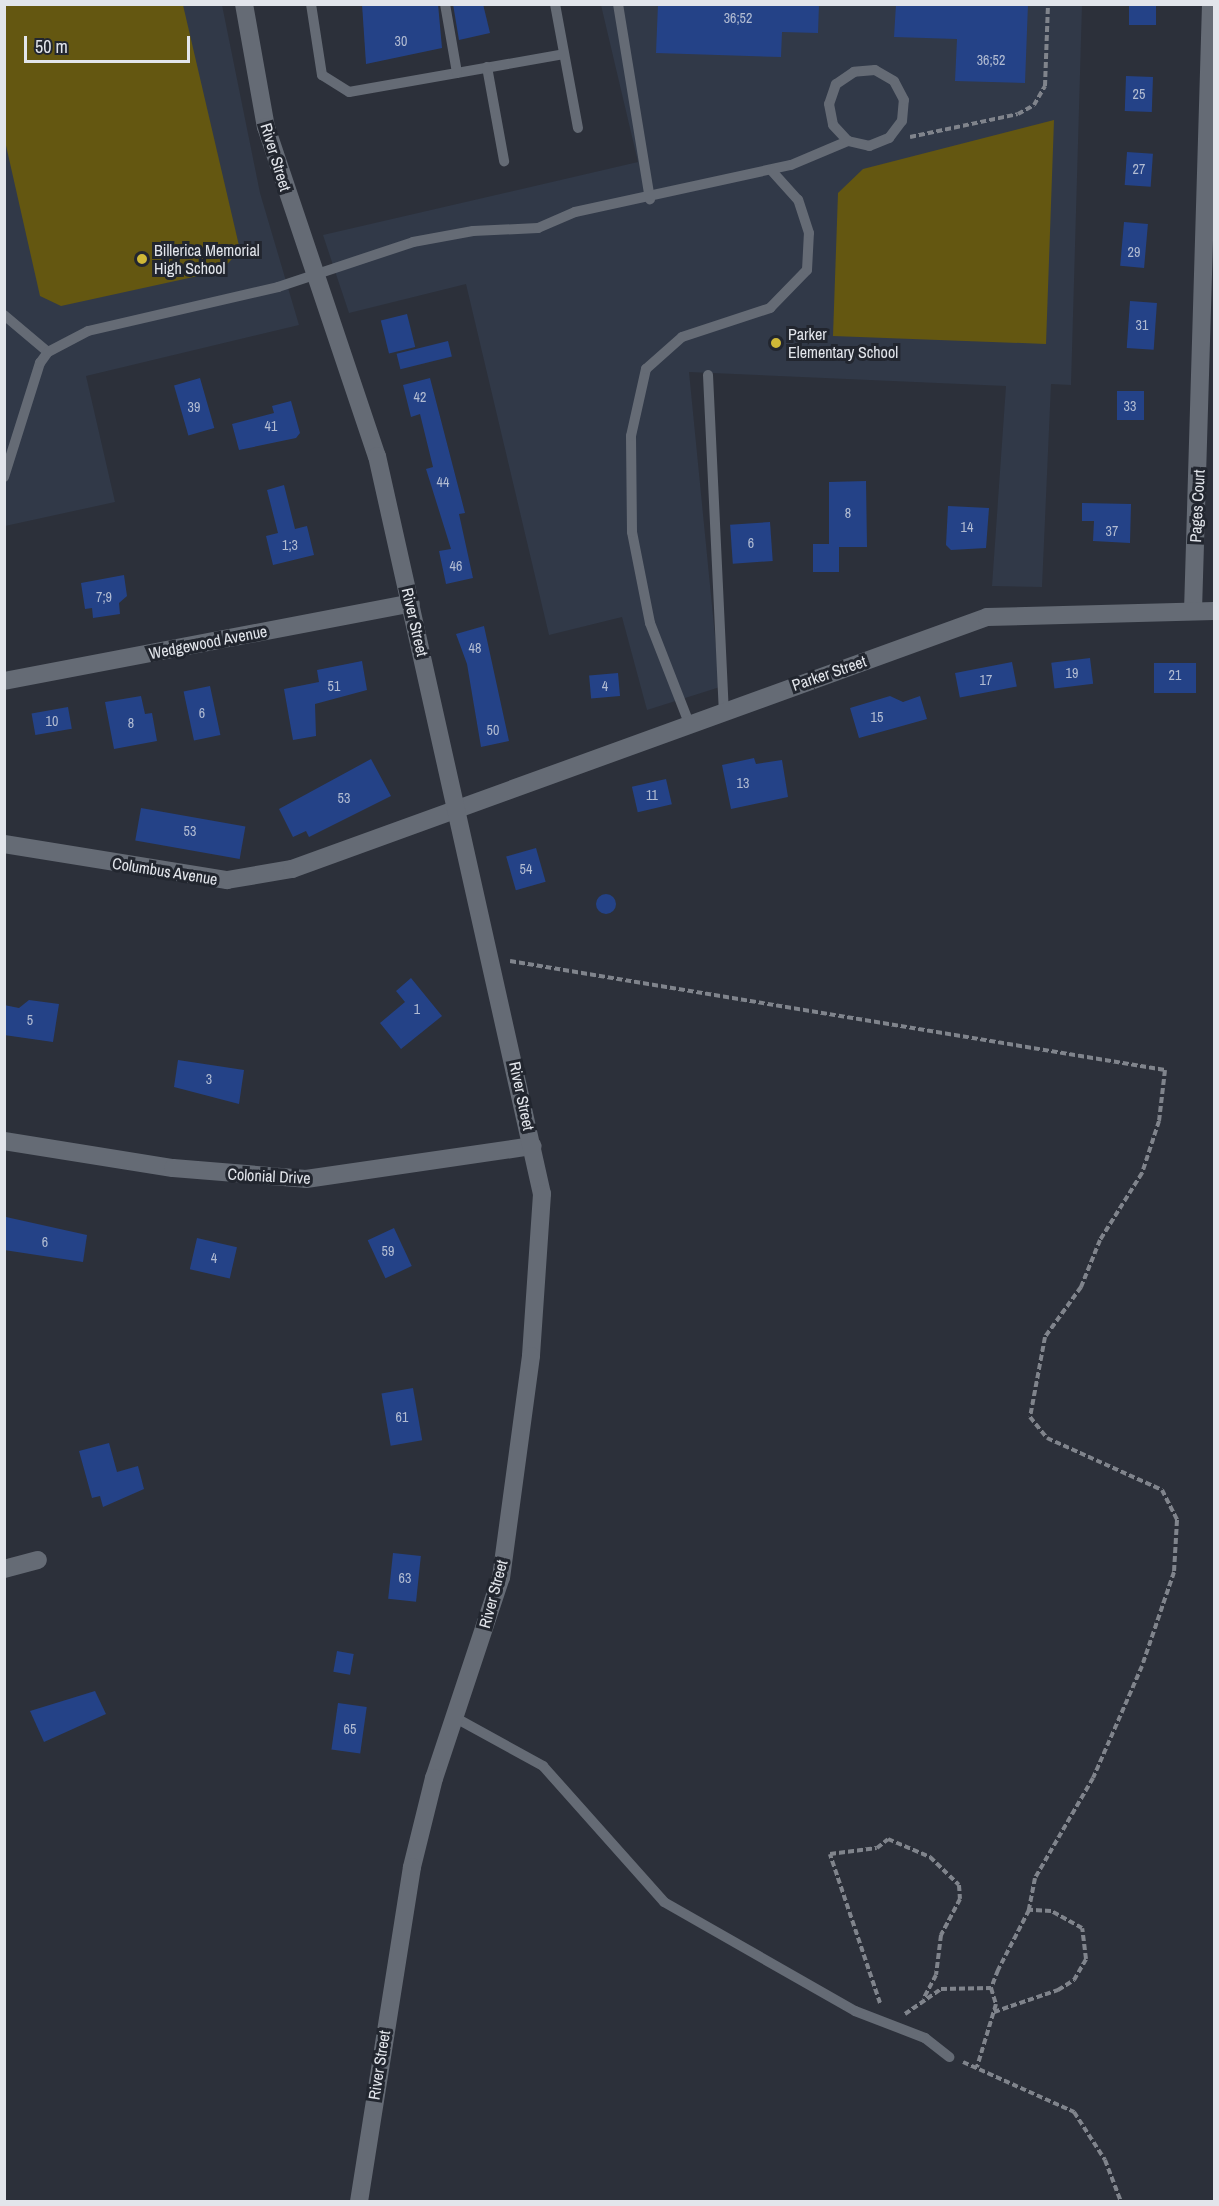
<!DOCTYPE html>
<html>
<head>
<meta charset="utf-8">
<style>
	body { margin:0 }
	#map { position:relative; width:1219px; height:2206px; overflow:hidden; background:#2c303a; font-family:"Archivo Narrow",sans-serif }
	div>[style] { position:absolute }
	.built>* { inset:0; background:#313948 }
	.green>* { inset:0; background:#645711 }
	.building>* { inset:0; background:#244287; transform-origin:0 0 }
	.round { border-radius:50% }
	.path>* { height:4px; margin-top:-2px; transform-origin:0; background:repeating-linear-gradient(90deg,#80848c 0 6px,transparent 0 9px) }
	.lane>* { height:10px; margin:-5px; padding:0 5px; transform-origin:5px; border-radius:5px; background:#656b75 }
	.street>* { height:18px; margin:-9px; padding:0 9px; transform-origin:9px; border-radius:9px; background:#656b75 }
	.secondary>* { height:18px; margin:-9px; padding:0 9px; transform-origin:9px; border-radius:9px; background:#656b75 }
	.dots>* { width:16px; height:16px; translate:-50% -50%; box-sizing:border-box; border:3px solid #22262f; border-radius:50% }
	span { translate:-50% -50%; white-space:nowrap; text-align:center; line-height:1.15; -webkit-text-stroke:6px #22262f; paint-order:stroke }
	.number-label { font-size:14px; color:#b2bcd2 }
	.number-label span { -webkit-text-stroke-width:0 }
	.street-label { font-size:16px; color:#e2e5eb }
	.poi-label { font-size:16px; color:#e2e5eb }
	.left { translate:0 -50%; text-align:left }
	.frame { position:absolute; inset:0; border:6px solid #e2e5eb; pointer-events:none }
	.scale { position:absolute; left:24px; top:36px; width:166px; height:27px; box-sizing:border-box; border:3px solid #e2e5eb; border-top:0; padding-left:8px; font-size:18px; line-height:21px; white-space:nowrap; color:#e2e5eb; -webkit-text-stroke:4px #22262f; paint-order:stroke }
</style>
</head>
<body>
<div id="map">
	<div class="built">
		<i style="clip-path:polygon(4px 5px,222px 5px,260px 193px,299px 325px,86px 376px,115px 502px,5px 526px)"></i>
		<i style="clip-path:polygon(601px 5px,1082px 5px,1071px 385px,1051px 384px,1042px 587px,992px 586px,1006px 386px,689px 372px,720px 687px,647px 710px,622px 617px,549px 635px,466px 284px,349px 313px,323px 235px,638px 162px)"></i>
	</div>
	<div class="green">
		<i style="clip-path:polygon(4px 5px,183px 5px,240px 250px,221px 271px,61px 306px,40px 296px,5px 141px)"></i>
		<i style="clip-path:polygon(1054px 120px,1046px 344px,833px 336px,838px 193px,863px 169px)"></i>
	</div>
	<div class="building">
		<i style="clip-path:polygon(362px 4px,438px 4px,442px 48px,366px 64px)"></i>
		<i style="clip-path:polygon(453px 4px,483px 4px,490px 33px,459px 40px)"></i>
		<i style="clip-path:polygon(658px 4px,819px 4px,818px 33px,782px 32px,781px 57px,656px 53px)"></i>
		<i style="clip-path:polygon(896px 4px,1028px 4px,1025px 83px,955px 81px,957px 39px,894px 37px)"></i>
		<i style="left:1129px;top:4px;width:27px;height:21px"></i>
		<i style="left:1126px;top:76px;width:27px;height:35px;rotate:2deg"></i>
		<i style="left:1127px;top:152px;width:26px;height:33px;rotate:4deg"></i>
		<i style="left:1124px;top:222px;width:24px;height:44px;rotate:5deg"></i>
		<i style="left:1130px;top:301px;width:27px;height:47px;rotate:4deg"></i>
		<i style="left:407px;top:314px;width:34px;height:27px;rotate:76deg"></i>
		<i style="left:448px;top:341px;width:16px;height:53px;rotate:76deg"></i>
		<i style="left:200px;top:378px;width:52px;height:27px;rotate:74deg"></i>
		<i style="clip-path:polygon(430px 378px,465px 513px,459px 514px,473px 578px,446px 584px,439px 551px,451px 549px,426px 469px,433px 467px,420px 414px,411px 417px,403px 385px)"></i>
		<i style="left:1144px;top:391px;width:29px;height:27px;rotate:90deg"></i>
		<i style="clip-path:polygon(291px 401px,300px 433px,296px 438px,239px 450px,232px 424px,274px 413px,272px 406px)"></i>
		<i style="clip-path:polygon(866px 481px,867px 547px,839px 547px,839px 572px,813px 572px,813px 544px,829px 544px,829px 482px)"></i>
		<i style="clip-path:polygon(284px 485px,295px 529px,307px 526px,314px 555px,273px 565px,266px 536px,278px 533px,267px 490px)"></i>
		<i style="clip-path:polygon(1082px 503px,1131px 504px,1130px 543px,1093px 541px,1094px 521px,1082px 521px)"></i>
		<i style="clip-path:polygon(948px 506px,989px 508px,986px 548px,951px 550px,946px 545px)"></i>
		<i style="left:770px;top:522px;width:39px;height:40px;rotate:86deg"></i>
		<i style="clip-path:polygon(124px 575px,127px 596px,119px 603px,120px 614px,93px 618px,92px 608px,85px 609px,81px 583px)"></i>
		<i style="clip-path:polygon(484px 626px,509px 741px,481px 747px,467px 664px,456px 634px)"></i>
		<i style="left:1090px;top:658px;width:26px;height:39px;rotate:83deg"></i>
		<i style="clip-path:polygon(362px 661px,367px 690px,315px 704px,316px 736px,293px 740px,284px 689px,319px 682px,317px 670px)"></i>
		<i style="left:1012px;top:662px;width:25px;height:58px;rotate:79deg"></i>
		<i style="left:1196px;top:663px;width:30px;height:42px;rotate:90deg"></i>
		<i style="left:618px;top:673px;width:23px;height:29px;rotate:85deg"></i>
		<i style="left:210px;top:686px;width:50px;height:27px;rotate:78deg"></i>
		<i style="clip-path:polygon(141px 696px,145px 714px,152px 713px,157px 741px,114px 749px,105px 702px)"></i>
		<i style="clip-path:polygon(890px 696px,903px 702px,920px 696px,927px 719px,859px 738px,850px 708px)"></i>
		<i style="left:68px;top:707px;width:22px;height:37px;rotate:80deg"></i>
		<i style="clip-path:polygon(754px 758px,756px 764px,782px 760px,788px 797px,731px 809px,722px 765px)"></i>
		<i style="clip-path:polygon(371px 759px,391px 796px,309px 837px,306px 831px,293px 837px,279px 809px)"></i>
		<i style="left:666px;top:779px;width:26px;height:35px;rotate:77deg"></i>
		<i style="left:141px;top:808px;width:106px;height:33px;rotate:10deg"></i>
		<i style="left:536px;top:848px;width:35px;height:31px;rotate:74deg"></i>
		<i class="round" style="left:596px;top:894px;width:20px;height:20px"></i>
		<i style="clip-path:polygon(411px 978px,442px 1016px,401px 1049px,380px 1023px,405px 1002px,396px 991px)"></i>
		<i style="clip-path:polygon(29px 1000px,59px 1004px,53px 1042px,4px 1035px,4px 1005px,19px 1008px)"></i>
		<i style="clip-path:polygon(178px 1060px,244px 1070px,239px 1104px,174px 1087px)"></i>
		<i style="clip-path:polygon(6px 1217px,87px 1235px,83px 1262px,4px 1250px)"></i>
		<i style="left:394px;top:1228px;width:42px;height:29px;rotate:65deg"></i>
		<i style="left:197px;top:1238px;width:41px;height:32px;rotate:13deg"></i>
		<i style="left:413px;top:1388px;width:53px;height:32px;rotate:80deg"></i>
		<i style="clip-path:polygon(109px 1443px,117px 1472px,138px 1466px,144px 1489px,103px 1507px,100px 1496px,92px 1498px,79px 1451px)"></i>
		<i style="left:393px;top:1553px;width:28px;height:46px;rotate:6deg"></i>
		<i style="left:337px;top:1651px;width:17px;height:21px;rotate:10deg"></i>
		<i style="clip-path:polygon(95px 1691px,106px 1714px,44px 1742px,30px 1711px)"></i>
		<i style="left:338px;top:1703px;width:29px;height:47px;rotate:8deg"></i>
	</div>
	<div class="path">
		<i style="left:910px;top:137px;width:110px;rotate:-12deg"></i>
		<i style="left:1018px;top:114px;width:18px;rotate:-29deg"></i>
		<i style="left:1034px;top:105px;width:22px;rotate:-60deg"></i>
		<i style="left:1045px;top:86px;width:82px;rotate:-87.9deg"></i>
		<i style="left:510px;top:961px;width:664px;rotate:9.45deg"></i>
		<i style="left:1165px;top:1070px;width:51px;rotate:96.7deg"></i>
		<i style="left:1159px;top:1121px;width:55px;rotate:108.1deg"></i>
		<i style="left:1142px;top:1173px;width:79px;rotate:122.1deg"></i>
		<i style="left:1100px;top:1240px;width:51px;rotate:112deg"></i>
		<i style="left:1081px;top:1287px;width:62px;rotate:125.8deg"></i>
		<i style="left:1045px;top:1337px;width:81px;rotate:100.6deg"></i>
		<i style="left:1030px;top:1417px;width:27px;rotate:51deg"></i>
		<i style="left:1047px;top:1438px;width:126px;rotate:24.3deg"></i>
		<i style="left:1162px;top:1490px;width:34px;rotate:63deg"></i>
		<i style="left:1177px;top:1520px;width:52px;rotate:93.3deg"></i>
		<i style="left:1174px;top:1572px;width:99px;rotate:108.8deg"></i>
		<i style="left:1142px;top:1666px;width:122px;rotate:113.6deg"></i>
		<i style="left:1093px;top:1778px;width:116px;rotate:120.1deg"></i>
		<i style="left:1035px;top:1878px;width:33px;rotate:101deg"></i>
		<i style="left:1029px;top:1910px;width:68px;rotate:117.3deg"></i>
		<i style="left:998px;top:1970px;width:19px;rotate:111deg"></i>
		<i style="left:991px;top:1988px;width:17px;rotate:73deg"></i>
		<i style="left:996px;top:2004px;width:66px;rotate:106.8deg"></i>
		<i style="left:880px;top:2003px;width:157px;rotate:-108.6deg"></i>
		<i style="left:830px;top:1854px;width:47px;rotate:-7.3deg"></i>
		<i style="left:877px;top:1848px;width:14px;rotate:-39deg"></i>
		<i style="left:888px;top:1839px;width:46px;rotate:23.2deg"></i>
		<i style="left:930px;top:1857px;width:40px;rotate:44deg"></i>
		<i style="left:959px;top:1885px;width:14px;rotate:86deg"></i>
		<i style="left:960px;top:1899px;width:41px;rotate:117.8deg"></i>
		<i style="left:941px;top:1935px;width:40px;rotate:97.1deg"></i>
		<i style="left:936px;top:1975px;width:27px;rotate:118deg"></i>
		<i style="left:994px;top:2012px;width:68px;rotate:-19deg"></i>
		<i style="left:1058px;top:1990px;width:19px;rotate:-32deg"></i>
		<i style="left:1074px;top:1980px;width:24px;rotate:-60deg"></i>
		<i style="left:1086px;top:1959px;width:31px;rotate:-97deg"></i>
		<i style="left:1082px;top:1928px;width:35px;rotate:-151deg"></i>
		<i style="left:1051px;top:1911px;width:22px;rotate:-177deg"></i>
		<i style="left:905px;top:2014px;width:44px;rotate:-34.8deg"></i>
		<i style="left:941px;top:1989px;width:50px;rotate:-1.1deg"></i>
		<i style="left:963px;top:2062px;width:122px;rotate:24.2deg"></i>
		<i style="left:1074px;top:2112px;width:57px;rotate:57.1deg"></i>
		<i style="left:1105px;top:2160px;width:45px;rotate:69.1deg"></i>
	</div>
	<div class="lane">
		<i style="left:311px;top:4px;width:72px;rotate:81.2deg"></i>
		<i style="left:322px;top:75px;width:32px;rotate:32deg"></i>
		<i style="left:349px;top:92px;width:218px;rotate:-10deg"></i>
		<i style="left:445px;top:4px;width:70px;rotate:80.1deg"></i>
		<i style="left:555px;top:4px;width:126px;rotate:79.5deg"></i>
		<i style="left:618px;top:4px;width:198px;rotate:80.7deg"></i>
		<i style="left:487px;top:67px;width:96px;rotate:79.7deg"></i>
		<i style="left:4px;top:315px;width:57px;rotate:40.1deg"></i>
		<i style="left:708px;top:375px;width:335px;rotate:87.3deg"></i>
		<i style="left:4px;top:477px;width:120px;rotate:-72.5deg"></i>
		<i style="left:40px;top:363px;width:14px;rotate:-54deg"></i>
		<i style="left:48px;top:352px;width:45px;rotate:-27.7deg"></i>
		<i style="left:88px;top:331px;width:195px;rotate:-13deg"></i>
		<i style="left:278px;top:287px;width:142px;rotate:-18.4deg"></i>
		<i style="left:413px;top:242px;width:61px;rotate:-10.4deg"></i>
		<i style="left:473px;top:231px;width:65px;rotate:-2.6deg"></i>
		<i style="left:538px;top:228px;width:40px;rotate:-23.4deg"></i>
		<i style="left:575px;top:212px;width:221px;rotate:-12.3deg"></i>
		<i style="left:791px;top:165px;width:62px;rotate:-22.8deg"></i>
		<i style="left:848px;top:141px;width:22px;rotate:13deg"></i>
		<i style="left:869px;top:146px;width:22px;rotate:-22deg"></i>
		<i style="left:889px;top:138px;width:21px;rotate:-53deg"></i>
		<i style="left:902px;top:121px;width:21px;rotate:-85deg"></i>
		<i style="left:904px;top:100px;width:21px;rotate:-118deg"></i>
		<i style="left:894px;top:81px;width:22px;rotate:-150deg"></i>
		<i style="left:875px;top:70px;width:21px;rotate:175deg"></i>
		<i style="left:854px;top:72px;width:22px;rotate:146deg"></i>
		<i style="left:836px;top:84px;width:21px;rotate:109deg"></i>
		<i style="left:829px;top:104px;width:21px;rotate:79deg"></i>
		<i style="left:833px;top:125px;width:22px;rotate:47deg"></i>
		<i style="left:689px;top:723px;width:107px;rotate:-111.3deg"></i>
		<i style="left:650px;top:623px;width:93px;rotate:-101.2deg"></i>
		<i style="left:632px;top:532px;width:96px;rotate:-90.6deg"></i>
		<i style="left:631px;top:436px;width:69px;rotate:-77.4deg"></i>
		<i style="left:646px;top:369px;width:48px;rotate:-41.6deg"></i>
		<i style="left:682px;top:337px;width:93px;rotate:-18.2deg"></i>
		<i style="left:770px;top:308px;width:53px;rotate:-45.8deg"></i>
		<i style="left:807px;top:270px;width:37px;rotate:-87deg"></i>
		<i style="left:809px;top:233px;width:35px;rotate:-108deg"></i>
		<i style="left:798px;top:200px;width:40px;rotate:-132deg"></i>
		<i style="left:454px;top:1717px;width:102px;rotate:28.8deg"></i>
		<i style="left:543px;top:1766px;width:182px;rotate:48.3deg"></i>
		<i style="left:664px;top:1902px;width:220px;rotate:29.7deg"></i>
		<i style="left:855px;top:2011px;width:75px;rotate:21.1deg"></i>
		<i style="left:925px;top:2038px;width:31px;rotate:38deg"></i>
	</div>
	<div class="street">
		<i style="left:1193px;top:611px;width:607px;rotate:-88.3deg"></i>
		<i style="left:4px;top:681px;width:414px;rotate:-10.8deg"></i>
		<i style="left:4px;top:844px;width:226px;rotate:9.2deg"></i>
		<i style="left:227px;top:880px;width:66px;rotate:-9.6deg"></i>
		<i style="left:292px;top:869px;width:739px;rotate:-19.93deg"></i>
		<i style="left:987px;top:617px;width:227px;rotate:-1.5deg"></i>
		<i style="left:4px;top:1141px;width:171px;rotate:9.1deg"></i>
		<i style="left:173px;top:1168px;width:133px;rotate:4.7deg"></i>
		<i style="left:306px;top:1179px;width:229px;rotate:-8.3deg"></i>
		<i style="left:4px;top:1569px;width:35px;rotate:-15deg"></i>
	</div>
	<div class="secondary">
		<i style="left:244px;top:4px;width:125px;rotate:79.9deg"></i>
		<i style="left:266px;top:127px;width:347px;rotate:71.4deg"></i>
		<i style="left:377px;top:456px;width:756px;rotate:77.4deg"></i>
		<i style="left:542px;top:1194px;width:162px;rotate:93.9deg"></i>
		<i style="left:531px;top:1356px;width:223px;rotate:97.7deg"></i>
		<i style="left:501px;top:1577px;width:212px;rotate:108.4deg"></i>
		<i style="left:434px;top:1778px;width:92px;rotate:103.9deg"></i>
		<i style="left:412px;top:1867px;width:339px;rotate:99deg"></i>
	</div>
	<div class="dots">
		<i style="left:142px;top:259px;background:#cfb837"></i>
		<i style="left:776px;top:343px;background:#cfb837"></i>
	</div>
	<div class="number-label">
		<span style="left:738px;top:18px">36;52</span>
		<span style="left:401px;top:41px">30</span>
		<span style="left:991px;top:60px">36;52</span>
		<span style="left:1139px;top:94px">25</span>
		<span style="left:1139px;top:169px">27</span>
		<span style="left:1134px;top:252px">29</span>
		<span style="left:1142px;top:325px">31</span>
		<span style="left:420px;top:397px">42</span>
		<span style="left:1130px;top:406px">33</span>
		<span style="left:194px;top:407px">39</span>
		<span style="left:271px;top:426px">41</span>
		<span style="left:443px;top:482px">44</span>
		<span style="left:848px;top:513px">8</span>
		<span style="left:967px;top:527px">14</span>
		<span style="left:1112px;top:531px">37</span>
		<span style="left:751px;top:543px">6</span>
		<span style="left:290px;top:545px">1;3</span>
		<span style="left:456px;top:566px">46</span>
		<span style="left:104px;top:597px">7;9</span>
		<span style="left:475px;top:648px">48</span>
		<span style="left:1072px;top:673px">19</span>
		<span style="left:1175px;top:675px">21</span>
		<span style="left:986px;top:680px">17</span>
		<span style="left:334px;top:686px">51</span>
		<span style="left:605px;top:686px">4</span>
		<span style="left:202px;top:713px">6</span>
		<span style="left:877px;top:717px">15</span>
		<span style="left:52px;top:721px">10</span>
		<span style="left:131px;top:723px">8</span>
		<span style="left:493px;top:730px">50</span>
		<span style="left:743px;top:783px">13</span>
		<span style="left:652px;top:795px">11</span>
		<span style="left:344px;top:798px">53</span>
		<span style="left:190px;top:831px">53</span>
		<span style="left:526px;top:869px">54</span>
		<span style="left:417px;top:1009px">1</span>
		<span style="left:30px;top:1020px">5</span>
		<span style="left:209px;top:1079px">3</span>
		<span style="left:45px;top:1242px">6</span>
		<span style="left:388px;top:1251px">59</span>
		<span style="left:214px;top:1258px">4</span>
		<span style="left:402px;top:1417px">61</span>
		<span style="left:405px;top:1578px">63</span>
		<span style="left:350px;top:1729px">65</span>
	</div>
	<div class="street-label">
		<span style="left:276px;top:157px;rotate:73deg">River Street</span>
		<span style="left:1197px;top:506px;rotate:-87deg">Pages Court</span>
		<span style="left:415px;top:622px;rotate:77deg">River Street</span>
		<span style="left:208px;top:642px;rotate:-11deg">Wedgewood Avenue</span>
		<span style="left:829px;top:673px;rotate:-19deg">Parker Street</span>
		<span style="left:165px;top:871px;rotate:9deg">Columbus Avenue</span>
		<span style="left:522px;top:1096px;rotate:78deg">River Street</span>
		<span style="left:269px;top:1176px;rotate:3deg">Colonial Drive</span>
		<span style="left:493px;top:1594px;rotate:-75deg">River Street</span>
		<span style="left:379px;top:2065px;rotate:-81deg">River Street</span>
	</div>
	<div class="poi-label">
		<span class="left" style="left:154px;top:259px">Billerica Memorial<br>High School</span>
		<span class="left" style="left:788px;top:343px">Parker<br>Elementary School</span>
	</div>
	<div class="frame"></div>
	<div class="scale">50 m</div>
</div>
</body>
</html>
